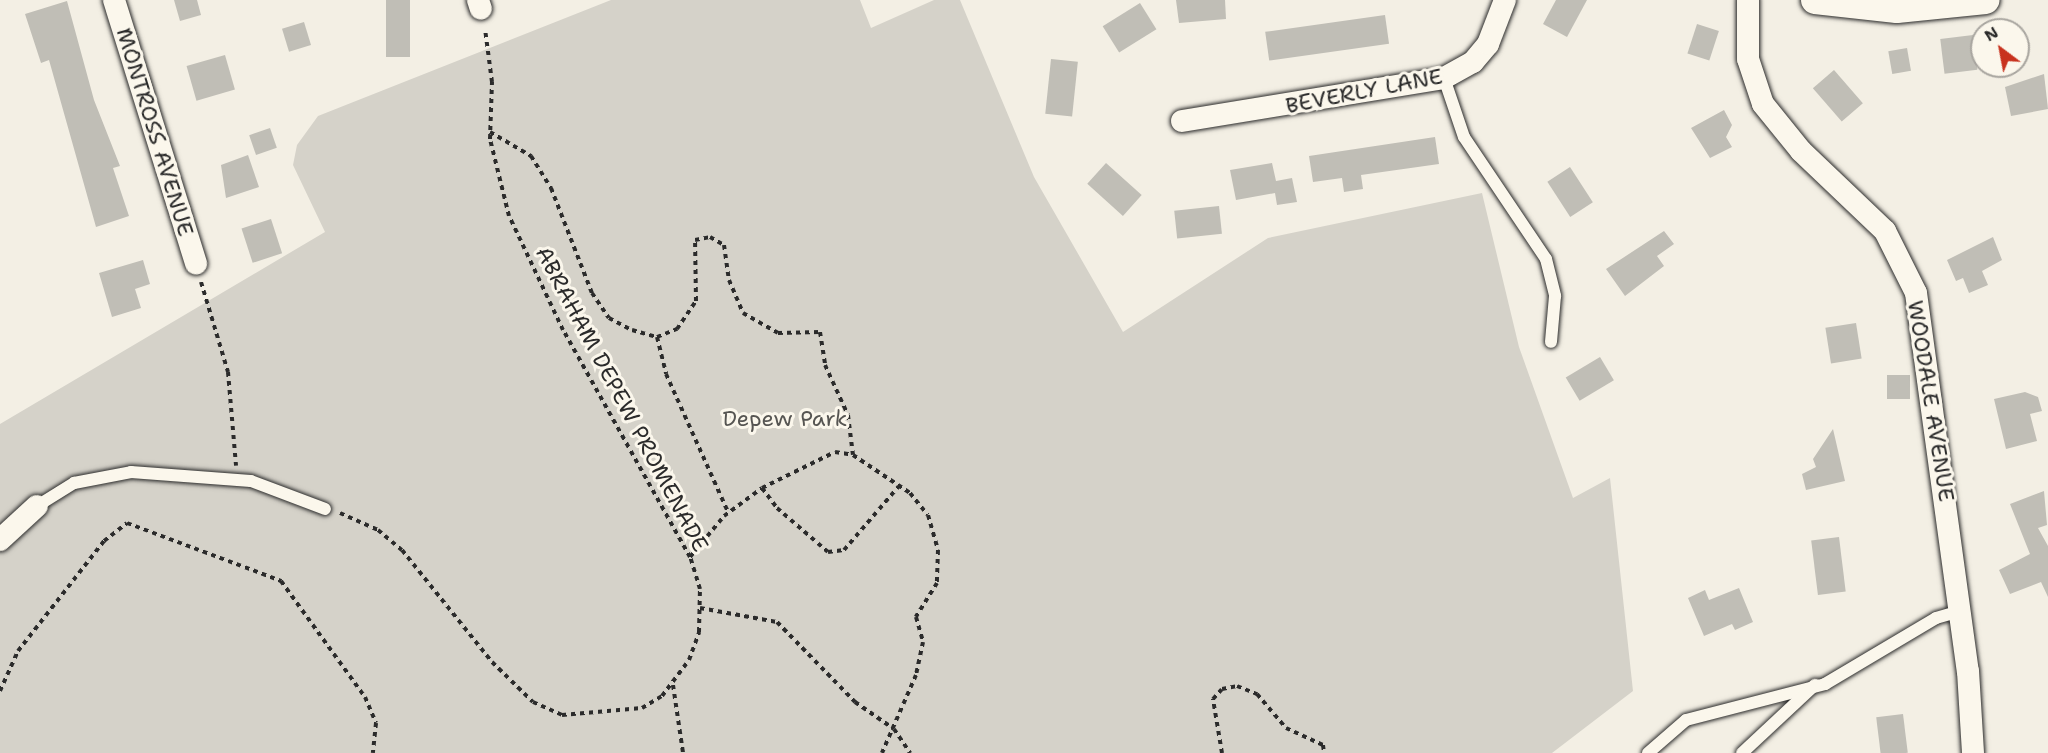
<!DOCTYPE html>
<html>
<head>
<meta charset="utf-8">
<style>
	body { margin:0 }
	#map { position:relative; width:2048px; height:753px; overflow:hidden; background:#f3efe4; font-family:"Shantell Sans",sans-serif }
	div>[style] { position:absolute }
	.green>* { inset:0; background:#d5d2c9 }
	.building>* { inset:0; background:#c0beb6; transform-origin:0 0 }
	.path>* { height:4px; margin-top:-2px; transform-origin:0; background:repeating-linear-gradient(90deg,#2b2b2b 0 4.5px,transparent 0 9px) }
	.roads { filter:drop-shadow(0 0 2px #2b2b2b) drop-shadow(0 0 2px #2b2b2b) }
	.service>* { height:12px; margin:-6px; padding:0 6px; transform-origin:6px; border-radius:6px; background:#fbf7ec }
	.minor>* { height:22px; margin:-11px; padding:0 11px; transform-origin:11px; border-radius:11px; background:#fbf7ec }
	.tertiary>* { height:28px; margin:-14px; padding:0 14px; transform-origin:14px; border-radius:14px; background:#fbf7ec }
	span { translate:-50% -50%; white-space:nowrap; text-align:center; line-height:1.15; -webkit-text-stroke:6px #fbf7ec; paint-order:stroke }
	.street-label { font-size:22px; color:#2b2b2b }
	.park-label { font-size:22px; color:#565552 }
	.north { position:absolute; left:1970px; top:18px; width:60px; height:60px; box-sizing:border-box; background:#fbf7ec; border:2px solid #a8a59f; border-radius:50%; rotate:328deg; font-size:16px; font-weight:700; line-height:24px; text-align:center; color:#2b2b2b }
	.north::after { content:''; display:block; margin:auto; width:21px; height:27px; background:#c8321e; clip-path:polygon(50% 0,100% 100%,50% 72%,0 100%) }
</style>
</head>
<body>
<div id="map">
	<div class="green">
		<i style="clip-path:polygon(611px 0,860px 0,871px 28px,934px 0,960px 0,1034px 177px,1123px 332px,1268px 238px,1482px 193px,1519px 347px,1573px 498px,1610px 478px,1633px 691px,1552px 753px,0 753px,0 424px,325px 232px,293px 165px,297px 145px,318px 116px)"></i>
	</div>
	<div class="building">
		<i style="clip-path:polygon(174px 0,197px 0,201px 15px,180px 21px)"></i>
		<i style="left:386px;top:0;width:24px;height:57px"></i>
		<i style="clip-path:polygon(1176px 0,1225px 0,1226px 19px,1179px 23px)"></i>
		<i style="clip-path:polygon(1556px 0,1587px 0,1567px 37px,1543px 24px)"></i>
		<i style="clip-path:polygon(67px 1px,94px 100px,120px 166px,113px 168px,129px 216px,96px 227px,49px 60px,41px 63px,25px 14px)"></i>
		<i style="left:1140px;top:3px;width:31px;height:44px;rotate:58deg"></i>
		<i style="left:1385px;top:15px;width:29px;height:121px;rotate:82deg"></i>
		<i style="left:304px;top:22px;width:24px;height:23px;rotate:73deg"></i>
		<i style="left:1697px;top:24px;width:23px;height:31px;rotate:18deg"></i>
		<i style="left:1973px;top:35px;width:35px;height:33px;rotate:83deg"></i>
		<i style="left:1907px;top:48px;width:23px;height:19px;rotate:80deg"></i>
		<i style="left:225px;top:55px;width:36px;height:40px;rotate:74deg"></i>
		<i style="left:1051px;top:59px;width:27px;height:55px;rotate:6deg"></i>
		<i style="left:1834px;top:70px;width:44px;height:28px;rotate:49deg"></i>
		<i style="clip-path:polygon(2044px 74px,2048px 109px,2011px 116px,2005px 87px)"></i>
		<i style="clip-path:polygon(1724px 110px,1732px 125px,1726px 137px,1732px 147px,1710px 158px,1691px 128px)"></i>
		<i style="left:270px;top:128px;width:21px;height:22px;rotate:71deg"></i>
		<i style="clip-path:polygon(1435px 137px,1439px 164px,1361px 175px,1363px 189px,1344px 192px,1342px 178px,1313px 182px,1309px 156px)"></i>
		<i style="clip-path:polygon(248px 155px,259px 187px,226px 198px,221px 165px)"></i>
		<i style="left:1106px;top:163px;width:48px;height:28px;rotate:42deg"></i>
		<i style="clip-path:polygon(1272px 163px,1276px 181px,1292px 178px,1297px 202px,1277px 205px,1275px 193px,1236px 200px,1230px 170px)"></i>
		<i style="left:1570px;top:167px;width:42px;height:27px;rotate:57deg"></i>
		<i style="left:1219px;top:206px;width:28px;height:45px;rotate:84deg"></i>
		<i style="left:271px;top:219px;width:36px;height:31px;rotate:72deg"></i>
		<i style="clip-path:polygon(1664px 231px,1674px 244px,1657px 256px,1664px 266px,1625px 296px,1606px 269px)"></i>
		<i style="clip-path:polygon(1993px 237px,2002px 260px,1982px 271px,1988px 285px,1969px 293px,1963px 278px,1956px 281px,1947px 260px)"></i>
		<i style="clip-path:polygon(143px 260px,150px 284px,135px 289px,141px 308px,112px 317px,99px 273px)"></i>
		<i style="left:1856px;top:323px;width:36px;height:31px;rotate:81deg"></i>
		<i style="left:1600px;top:357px;width:27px;height:40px;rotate:59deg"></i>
		<i style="left:1887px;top:375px;width:23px;height:24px"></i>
		<i style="clip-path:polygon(2025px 392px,2038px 397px,2042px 411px,2030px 414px,2037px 441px,2006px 449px,1994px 399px)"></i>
		<i style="clip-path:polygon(1833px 429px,1845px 481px,1806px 490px,1802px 474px,1816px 467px,1813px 459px)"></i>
		<i style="clip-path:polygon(2044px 491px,2047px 525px,2038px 528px,2048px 546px,2048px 597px,2041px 582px,2010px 594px,1999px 570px,2030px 554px,2010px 504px)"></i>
		<i style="left:1839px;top:537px;width:55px;height:28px;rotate:83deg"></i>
		<i style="clip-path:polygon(1739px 588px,1753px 622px,1735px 630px,1732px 624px,1704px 636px,1688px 598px,1705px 590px,1709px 600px)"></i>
		<i style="left:1903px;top:714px;width:39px;height:27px;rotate:83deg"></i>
	</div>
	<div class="path">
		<i style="left:490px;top:132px;width:48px;rotate:30.3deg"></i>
		<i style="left:531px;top:156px;width:38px;rotate:58deg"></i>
		<i style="left:551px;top:188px;width:113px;rotate:68.7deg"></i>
		<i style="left:592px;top:293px;width:30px;rotate:56deg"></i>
		<i style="left:609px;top:318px;width:26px;rotate:28deg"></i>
		<i style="left:632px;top:330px;width:26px;rotate:16deg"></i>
		<i style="left:657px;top:337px;width:22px;rotate:-22deg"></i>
		<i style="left:677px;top:329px;width:34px;rotate:-56deg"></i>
		<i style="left:696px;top:301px;width:61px;rotate:-90.9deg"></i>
		<i style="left:695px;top:240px;width:15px;rotate:-11deg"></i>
		<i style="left:710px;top:237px;width:16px;rotate:30deg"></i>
		<i style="left:724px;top:245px;width:35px;rotate:82deg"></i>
		<i style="left:729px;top:280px;width:36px;rotate:67deg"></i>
		<i style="left:743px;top:313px;width:40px;rotate:29.7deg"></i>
		<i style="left:778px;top:333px;width:42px;rotate:-1.4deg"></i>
		<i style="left:820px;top:332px;width:33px;rotate:81deg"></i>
		<i style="left:825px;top:365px;width:55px;rotate:65.3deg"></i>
		<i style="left:848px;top:415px;width:40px;rotate:82.9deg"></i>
		<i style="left:201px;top:282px;width:94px;rotate:73.3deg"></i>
		<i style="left:228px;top:372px;width:94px;rotate:85.1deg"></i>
		<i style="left:657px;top:337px;width:38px;rotate:76deg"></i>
		<i style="left:666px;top:374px;width:151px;rotate:65.8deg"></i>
		<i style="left:762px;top:488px;width:25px;rotate:53deg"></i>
		<i style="left:777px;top:508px;width:67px;rotate:40.8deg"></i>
		<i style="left:828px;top:552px;width:16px;rotate:-7deg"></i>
		<i style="left:844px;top:550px;width:84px;rotate:-49.3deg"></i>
		<i style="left:340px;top:513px;width:42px;rotate:24.1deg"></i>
		<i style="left:378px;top:530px;width:31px;rotate:40deg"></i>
		<i style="left:402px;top:550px;width:144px;rotate:51.2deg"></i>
		<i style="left:492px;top:662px;width:57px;rotate:44.3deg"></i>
		<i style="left:533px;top:702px;width:32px;rotate:24deg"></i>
		<i style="left:562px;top:715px;width:80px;rotate:-5deg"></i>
		<i style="left:642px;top:708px;width:23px;rotate:-31deg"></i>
		<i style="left:662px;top:696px;width:45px;rotate:-53.1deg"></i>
		<i style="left:689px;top:660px;width:30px;rotate:-70deg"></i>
		<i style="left:699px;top:632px;width:43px;rotate:-88.7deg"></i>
		<i style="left:700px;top:589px;width:34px;rotate:-107deg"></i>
		<i style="left:690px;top:557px;width:260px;rotate:-119.2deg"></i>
		<i style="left:563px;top:330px;width:126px;rotate:-115.3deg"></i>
		<i style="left:509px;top:216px;width:79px;rotate:-103.9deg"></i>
		<i style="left:490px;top:139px;width:57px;rotate:-88deg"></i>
		<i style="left:492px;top:82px;width:53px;rotate:-97.5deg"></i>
		<i style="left:690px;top:557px;width:53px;rotate:-50.3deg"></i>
		<i style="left:724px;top:516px;width:47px;rotate:-36.4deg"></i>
		<i style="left:762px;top:488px;width:81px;rotate:-26.3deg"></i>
		<i style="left:835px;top:452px;width:18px;rotate:9deg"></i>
		<i style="left:853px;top:455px;width:69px;rotate:33.7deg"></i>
		<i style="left:910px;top:493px;width:28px;rotate:51deg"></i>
		<i style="left:928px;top:515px;width:36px;rotate:74deg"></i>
		<i style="left:938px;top:550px;width:33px;rotate:92deg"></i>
		<i style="left:937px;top:583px;width:40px;rotate:122deg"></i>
		<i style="left:916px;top:617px;width:26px;rotate:74deg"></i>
		<i style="left:923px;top:642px;width:34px;rotate:102deg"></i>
		<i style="left:916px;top:675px;width:85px;rotate:113.6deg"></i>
		<i style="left:700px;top:608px;width:78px;rotate:10.3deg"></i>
		<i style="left:777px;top:622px;width:112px;rotate:45.7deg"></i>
		<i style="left:855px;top:702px;width:47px;rotate:34.7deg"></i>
		<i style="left:894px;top:729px;width:29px;rotate:56deg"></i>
		<i style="left:673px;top:685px;width:69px;rotate:81.6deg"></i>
		<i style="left:0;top:691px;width:44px;rotate:-65.8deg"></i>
		<i style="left:18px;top:651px;width:140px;rotate:-52deg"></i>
		<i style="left:104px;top:541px;width:29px;rotate:-38deg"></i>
		<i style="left:127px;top:523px;width:165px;rotate:20.6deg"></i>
		<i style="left:281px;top:581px;width:143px;rotate:54.1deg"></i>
		<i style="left:365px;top:697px;width:28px;rotate:67deg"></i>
		<i style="left:376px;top:723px;width:30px;rotate:96deg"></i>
		<i style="left:1222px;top:753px;width:55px;rotate:-99.5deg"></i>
		<i style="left:1213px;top:699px;width:13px;rotate:-48deg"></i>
		<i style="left:1222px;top:689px;width:15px;rotate:-11deg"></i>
		<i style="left:1237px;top:686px;width:22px;rotate:22deg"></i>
		<i style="left:1257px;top:694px;width:45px;rotate:49.5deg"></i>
		<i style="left:1286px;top:728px;width:41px;rotate:24.7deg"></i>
		<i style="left:1323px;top:745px;width:8px;rotate:83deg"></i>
	</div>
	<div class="roads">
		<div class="service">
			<i style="left:1444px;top:78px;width:62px;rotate:71.3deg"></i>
			<i style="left:1464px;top:137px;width:147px;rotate:56.1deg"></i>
			<i style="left:1546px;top:259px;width:38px;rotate:76deg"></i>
			<i style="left:1555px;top:296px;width:46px;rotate:95deg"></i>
			<i style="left:37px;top:506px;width:44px;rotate:-31.9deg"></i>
			<i style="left:74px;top:483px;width:58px;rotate:-10.9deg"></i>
			<i style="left:131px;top:472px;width:120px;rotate:4.3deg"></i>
			<i style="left:251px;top:481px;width:79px;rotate:20.7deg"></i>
			<i style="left:1648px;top:753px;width:50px;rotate:-41deg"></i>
			<i style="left:1686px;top:720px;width:144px;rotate:-14.5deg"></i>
			<i style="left:1825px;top:684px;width:129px;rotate:-30.7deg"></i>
			<i style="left:1936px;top:618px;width:26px;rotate:-16deg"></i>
			<i style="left:1742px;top:753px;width:100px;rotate:-43deg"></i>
		</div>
		<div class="minor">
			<i style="left:114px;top:0;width:276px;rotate:72.7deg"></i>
			<i style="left:478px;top:0;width:9px;rotate:72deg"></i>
			<i style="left:1748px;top:0;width:59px;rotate:90deg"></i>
			<i style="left:1748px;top:59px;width:47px;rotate:71.6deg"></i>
			<i style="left:1763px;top:104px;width:60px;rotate:51deg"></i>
			<i style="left:1801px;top:151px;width:116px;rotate:43.6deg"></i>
			<i style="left:1885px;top:231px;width:69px;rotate:63.4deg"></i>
			<i style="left:1916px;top:293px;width:382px;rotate:82.2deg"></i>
			<i style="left:1968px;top:671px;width:82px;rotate:86.5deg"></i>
			<i style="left:1182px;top:121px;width:266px;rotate:-9.3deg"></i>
			<i style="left:1444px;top:78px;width:33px;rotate:-29deg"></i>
			<i style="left:1473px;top:62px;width:23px;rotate:-50deg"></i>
			<i style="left:1488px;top:44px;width:47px;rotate:-68.9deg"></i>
			<i style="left:0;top:540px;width:50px;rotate:-42.6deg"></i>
		</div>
		<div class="tertiary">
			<i style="left:1815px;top:0;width:82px;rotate:6.3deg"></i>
			<i style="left:1897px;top:9px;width:89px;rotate:-5.8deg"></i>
		</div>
	</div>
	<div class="street-label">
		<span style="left:1364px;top:91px;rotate:-11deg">BEVERLY LANE</span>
		<span style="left:155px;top:132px;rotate:73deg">MONTROSS AVENUE</span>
		<span style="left:622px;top:399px;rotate:62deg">ABRAHAM DEPEW PROMENADE</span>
		<span style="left:1931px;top:401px;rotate:81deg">WOODALE AVENUE</span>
	</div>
	<div class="park-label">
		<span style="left:785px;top:419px">Depew Park</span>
	</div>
	<div class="north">N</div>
</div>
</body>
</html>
